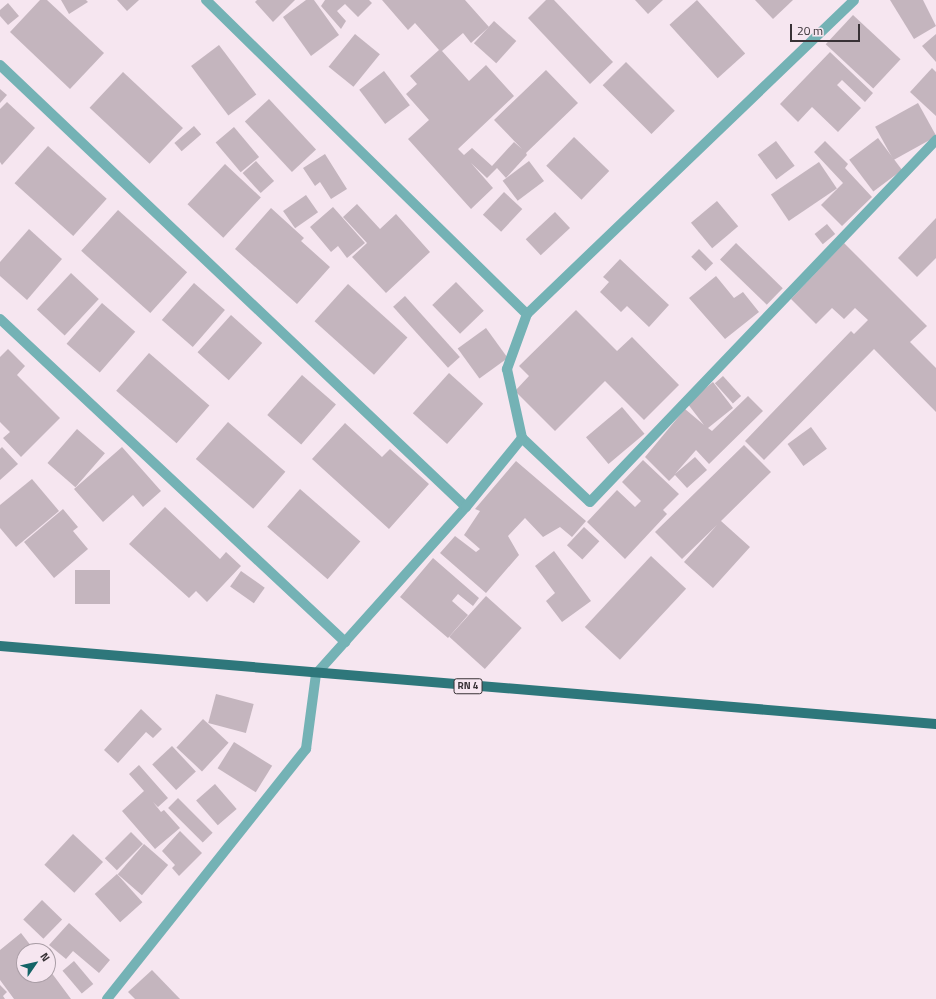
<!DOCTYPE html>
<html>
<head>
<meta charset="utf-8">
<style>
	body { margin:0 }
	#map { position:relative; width:936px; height:999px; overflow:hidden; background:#f6e6f0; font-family:"Titillium Web",sans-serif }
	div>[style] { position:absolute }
	.building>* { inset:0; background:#c4b5be; transform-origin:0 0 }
	.minor>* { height:10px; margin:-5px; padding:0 5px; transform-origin:5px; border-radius:5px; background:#74b2b5 }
	.primary>* { height:10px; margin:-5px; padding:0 5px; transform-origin:5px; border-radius:5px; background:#2e777b }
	span { translate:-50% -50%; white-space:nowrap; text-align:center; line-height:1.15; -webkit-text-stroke:4px #f6e6f0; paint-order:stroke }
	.shield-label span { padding:1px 3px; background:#f6e6f0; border:1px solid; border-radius:3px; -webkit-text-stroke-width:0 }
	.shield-label { font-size:10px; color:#383236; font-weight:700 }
	.north { position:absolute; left:16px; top:943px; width:40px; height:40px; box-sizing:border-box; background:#f6e6f0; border:1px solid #aa9ea6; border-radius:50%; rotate:56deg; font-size:11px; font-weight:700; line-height:16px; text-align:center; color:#383236 }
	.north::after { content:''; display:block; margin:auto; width:14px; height:18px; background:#146467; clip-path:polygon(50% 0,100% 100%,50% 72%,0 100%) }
	.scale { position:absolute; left:790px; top:24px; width:70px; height:18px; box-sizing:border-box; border:2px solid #383236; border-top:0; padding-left:5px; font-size:12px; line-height:14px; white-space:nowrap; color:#383236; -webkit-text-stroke:3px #f6e6f0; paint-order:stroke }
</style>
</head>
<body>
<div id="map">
	<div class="building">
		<i style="clip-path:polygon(40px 0,47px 0,104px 53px,70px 89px,10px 32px)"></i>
		<i style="clip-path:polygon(61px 0,86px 0,88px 2px,69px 14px)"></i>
		<i style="clip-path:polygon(117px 0,139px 0,127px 11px)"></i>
		<i style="clip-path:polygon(257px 0,295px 0,273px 22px,255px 2px)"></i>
		<i style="clip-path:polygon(306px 0,314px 0,339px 35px,311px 56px,283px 17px)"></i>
		<i style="clip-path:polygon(325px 0,369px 0,372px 3px,358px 17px,345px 4px,337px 11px,346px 21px,341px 29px,321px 6px)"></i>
		<i style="clip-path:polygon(382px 0,465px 0,489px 27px,471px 43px,463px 33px,442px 51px,469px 81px,486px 65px,514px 96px,458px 149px,464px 155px,472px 148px,492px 166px,514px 142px,522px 149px,494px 120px,546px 70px,578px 103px,526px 153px,527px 155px,506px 178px,497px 168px,487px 178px,471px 163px,493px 188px,471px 209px,408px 139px,429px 120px,406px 94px,417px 84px,410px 76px,439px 50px,415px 23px,408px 30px)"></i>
		<i style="clip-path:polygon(546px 0,554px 0,613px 62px,590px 84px,528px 18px)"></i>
		<i style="clip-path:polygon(635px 0,663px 0,648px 14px)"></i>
		<i style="left:697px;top:0;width:72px;height:37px;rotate:48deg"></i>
		<i style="clip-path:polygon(755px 0,793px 0,773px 19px)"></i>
		<i style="clip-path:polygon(890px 0,923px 0,936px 26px,914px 39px)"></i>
		<i style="clip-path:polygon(8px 3px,19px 16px,8px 25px,0 16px,0 10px)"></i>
		<i style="left:853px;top:15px;width:65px;height:40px;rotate:43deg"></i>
		<i style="left:494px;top:21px;width:30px;height:30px;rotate:42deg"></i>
		<i style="left:355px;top:34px;width:32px;height:42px;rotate:39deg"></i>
		<i style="clip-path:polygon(936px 34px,936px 62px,922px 46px)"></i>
		<i style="left:219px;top:45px;width:62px;height:35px;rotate:53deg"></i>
		<i style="clip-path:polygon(830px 52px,873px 93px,865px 102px,842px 80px,837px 85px,861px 108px,838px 132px,812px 107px,798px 122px,780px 104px)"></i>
		<i style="left:626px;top:62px;width:69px;height:33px;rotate:45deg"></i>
		<i style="clip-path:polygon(932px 68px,936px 72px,936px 116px,910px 92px)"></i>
		<i style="left:384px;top:71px;width:43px;height:31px;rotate:53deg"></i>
		<i style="left:123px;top:72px;width:82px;height:49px;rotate:43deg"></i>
		<i style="clip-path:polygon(0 89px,7px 95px,0 103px)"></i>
		<i style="left:269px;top:99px;width:69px;height:33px;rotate:47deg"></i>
		<i style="clip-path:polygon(7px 102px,35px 128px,2px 165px,0 162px,0 109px)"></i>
		<i style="left:918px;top:103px;width:38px;height:49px;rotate:61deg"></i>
		<i style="left:194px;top:126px;width:11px;height:26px;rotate:49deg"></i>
		<i style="left:234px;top:127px;width:39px;height:24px;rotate:50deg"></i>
		<i style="left:574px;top:137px;width:49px;height:40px;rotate:44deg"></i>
		<i style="left:878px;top:138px;width:40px;height:36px;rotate:53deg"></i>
		<i style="left:776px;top:141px;width:31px;height:23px;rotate:53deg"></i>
		<i style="clip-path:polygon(825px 141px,848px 164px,845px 168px,872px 197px,842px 226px,821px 205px,843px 183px,814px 152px)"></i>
		<i style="left:48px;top:146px;width:79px;height:50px;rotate:42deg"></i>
		<i style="clip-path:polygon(325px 154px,347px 189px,331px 199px,320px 182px,315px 186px,303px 168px)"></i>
		<i style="left:256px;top:161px;width:27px;height:18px;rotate:48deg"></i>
		<i style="left:529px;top:161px;width:25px;height:33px;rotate:53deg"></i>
		<i style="left:819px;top:162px;width:32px;height:58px;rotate:56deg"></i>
		<i style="left:225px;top:164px;width:49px;height:55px;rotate:43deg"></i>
		<i style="left:504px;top:192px;width:25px;height:31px;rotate:43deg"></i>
		<i style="left:306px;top:195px;width:21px;height:28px;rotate:55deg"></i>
		<i style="left:717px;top:201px;width:33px;height:34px;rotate:50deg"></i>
		<i style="clip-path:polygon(357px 204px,380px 229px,396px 214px,430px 252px,386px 293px,352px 257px,367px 243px,343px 217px)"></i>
		<i style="clip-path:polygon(333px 207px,365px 243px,347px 258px,338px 246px,331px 252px,310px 227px)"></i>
		<i style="clip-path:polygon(271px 208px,304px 238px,301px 241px,330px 267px,297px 304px,235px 249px)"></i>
		<i style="left:118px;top:210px;width:93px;height:55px;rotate:42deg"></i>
		<i style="left:555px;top:212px;width:22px;height:40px;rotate:47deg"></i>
		<i style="clip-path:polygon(936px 218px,936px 258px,917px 277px,898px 258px)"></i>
		<i style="left:827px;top:224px;width:13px;height:16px;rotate:51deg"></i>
		<i style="clip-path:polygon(29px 229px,62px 259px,27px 300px,0 276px,0 262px)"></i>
		<i style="left:736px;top:243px;width:65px;height:23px;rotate:44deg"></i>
		<i style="clip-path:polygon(844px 243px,927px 326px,910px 342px,936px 368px,936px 412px,874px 349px,764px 460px,745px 441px,851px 331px,854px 334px,868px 320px,855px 308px,844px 319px,832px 308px,816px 324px,791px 299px)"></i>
		<i style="left:699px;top:249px;width:20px;height:11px;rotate:45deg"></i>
		<i style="clip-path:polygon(620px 259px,669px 305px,649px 327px,627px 306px,621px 312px,600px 292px,609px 282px,603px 277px)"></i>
		<i style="left:71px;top:273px;width:38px;height:50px;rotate:43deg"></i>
		<i style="clip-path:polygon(716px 276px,734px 298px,743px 292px,759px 312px,725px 339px,689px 298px)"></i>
		<i style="left:456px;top:282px;width:40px;height:33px;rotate:46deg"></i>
		<i style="left:194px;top:283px;width:41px;height:49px;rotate:41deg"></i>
		<i style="left:348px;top:284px;width:80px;height:50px;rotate:42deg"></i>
		<i style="left:405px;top:296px;width:82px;height:16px;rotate:48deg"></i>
		<i style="left:102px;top:303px;width:44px;height:54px;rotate:41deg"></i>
		<i style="clip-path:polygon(576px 310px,617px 351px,632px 337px,679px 385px,644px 420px,605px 381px,555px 431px,515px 391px,529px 376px,519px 366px)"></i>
		<i style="left:231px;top:315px;width:42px;height:50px;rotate:42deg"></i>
		<i style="left:486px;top:328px;width:37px;height:35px;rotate:54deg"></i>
		<i style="clip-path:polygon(8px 349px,25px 366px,17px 375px,60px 418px,21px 457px,3px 438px,10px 432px,0 422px,0 357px)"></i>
		<i style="left:149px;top:353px;width:80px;height:50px;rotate:41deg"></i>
		<i style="left:449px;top:373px;width:46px;height:54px;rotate:42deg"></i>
		<i style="left:302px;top:375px;width:45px;height:53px;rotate:41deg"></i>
		<i style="left:723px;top:376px;width:27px;height:11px;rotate:48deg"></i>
		<i style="clip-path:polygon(713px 382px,733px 408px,708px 428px,712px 431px,748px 396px,763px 411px,709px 464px,696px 450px,675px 474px,695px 457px,707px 470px,687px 488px,675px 475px,669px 481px,645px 457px,685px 409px,704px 425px,687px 403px)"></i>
		<i style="left:622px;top:407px;width:35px;height:47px;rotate:50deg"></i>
		<i style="left:228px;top:422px;width:76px;height:49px;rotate:41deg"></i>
		<i style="clip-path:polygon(345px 423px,382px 457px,390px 449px,429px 484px,389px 529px,312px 459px)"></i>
		<i style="left:811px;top:427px;width:27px;height:29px;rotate:54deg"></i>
		<i style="left:77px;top:429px;width:37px;height:45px;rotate:41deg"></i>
		<i style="clip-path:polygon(744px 445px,771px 472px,721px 521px,750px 547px,713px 588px,684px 562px,717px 525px,682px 559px,655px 532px)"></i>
		<i style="clip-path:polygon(2px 447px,18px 464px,0 480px,0 449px)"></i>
		<i style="clip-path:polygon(122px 447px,161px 491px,143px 507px,133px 495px,103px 522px,74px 489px)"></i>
		<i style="clip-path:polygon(643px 460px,679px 494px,663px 510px,667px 514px,625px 559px,587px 522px,617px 490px,635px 507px,641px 501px,622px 482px)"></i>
		<i style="clip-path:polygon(516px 461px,586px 521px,572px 537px,560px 527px,543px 537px,525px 518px,508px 536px,519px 555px,486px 593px,440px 553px,455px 536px,476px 552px,480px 549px,464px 535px,480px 511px,475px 509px)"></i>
		<i style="clip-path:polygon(32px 479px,59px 511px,16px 547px,0 528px,0 505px)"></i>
		<i style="left:300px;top:489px;width:80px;height:50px;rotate:41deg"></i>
		<i style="clip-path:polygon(165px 507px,220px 559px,226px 552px,241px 566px,207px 602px,196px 591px,189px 598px,129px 544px)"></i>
		<i style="clip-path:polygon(63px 509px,78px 527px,73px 531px,88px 549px,54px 578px,24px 542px)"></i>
		<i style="left:584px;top:527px;width:21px;height:25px;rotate:43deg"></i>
		<i style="clip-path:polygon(554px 551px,591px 601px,562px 622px,546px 601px,555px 593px,535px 566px)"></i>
		<i style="left:651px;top:556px;width:48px;height:97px;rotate:43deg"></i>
		<i style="clip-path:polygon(433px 558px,479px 598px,473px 606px,458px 594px,452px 601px,468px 615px,448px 638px,400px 597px)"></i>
		<i style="left:75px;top:570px;width:35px;height:34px"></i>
		<i style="left:241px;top:571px;width:29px;height:19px;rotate:35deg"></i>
		<i style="left:486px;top:596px;width:48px;height:55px;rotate:42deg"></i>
		<i style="left:216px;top:694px;width:39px;height:30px;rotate:15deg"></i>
		<i style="clip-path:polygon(141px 709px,162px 729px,153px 738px,146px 732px,118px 763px,104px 750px)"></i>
		<i style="left:203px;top:719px;width:35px;height:39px;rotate:43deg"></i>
		<i style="left:234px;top:742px;width:45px;height:31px;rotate:32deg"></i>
		<i style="left:172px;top:746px;width:35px;height:27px;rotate:47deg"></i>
		<i style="clip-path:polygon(139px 765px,168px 798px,158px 807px,153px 802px,161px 812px,164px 810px,180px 828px,155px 849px,122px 811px,144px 791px,129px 774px)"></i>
		<i style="left:215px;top:784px;width:33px;height:25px;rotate:49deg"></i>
		<i style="left:178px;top:798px;width:49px;height:14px;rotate:45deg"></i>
		<i style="clip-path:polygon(180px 831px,202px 853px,179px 876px,172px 868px,175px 865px,162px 851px)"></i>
		<i style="left:131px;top:832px;width:17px;height:37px;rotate:45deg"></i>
		<i style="left:73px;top:834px;width:41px;height:42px;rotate:43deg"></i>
		<i style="left:144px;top:844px;width:32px;height:40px;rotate:41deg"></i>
		<i style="left:117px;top:874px;width:38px;height:30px;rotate:48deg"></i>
		<i style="left:42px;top:900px;width:28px;height:27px;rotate:44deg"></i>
		<i style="clip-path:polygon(69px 923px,110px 960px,99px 973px,73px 951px,66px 959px,49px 945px)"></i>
		<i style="clip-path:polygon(21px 933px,35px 951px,24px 951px,24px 975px,48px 975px,48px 968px,71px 999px,14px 999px,0 980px,0 950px)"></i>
		<i style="left:74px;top:961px;width:30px;height:15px;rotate:50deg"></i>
		<i style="clip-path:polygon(152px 970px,180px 999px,135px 999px,128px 992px)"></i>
		<i style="clip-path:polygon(0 985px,7px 992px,3px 996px,5px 999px,0 999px)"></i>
	</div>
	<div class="minor">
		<i style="left:206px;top:0;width:449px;rotate:44.4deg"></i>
		<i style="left:527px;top:314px;width:453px;rotate:-43.8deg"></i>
		<i style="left:0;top:65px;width:642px;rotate:43.49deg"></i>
		<i style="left:527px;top:314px;width:59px;rotate:110deg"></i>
		<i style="left:507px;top:369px;width:71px;rotate:77.7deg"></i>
		<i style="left:522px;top:438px;width:93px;rotate:43.3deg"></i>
		<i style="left:590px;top:502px;width:501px;rotate:-46.29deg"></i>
		<i style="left:0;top:319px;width:473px;rotate:43.1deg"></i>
		<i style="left:107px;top:999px;width:320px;rotate:-51.5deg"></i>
		<i style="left:306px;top:749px;width:76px;rotate:-82.4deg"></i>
		<i style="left:316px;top:674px;width:224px;rotate:-48.1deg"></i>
		<i style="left:466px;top:507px;width:89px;rotate:-50.9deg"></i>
	</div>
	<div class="primary">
		<i style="left:0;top:646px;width:939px;rotate:4.76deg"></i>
	</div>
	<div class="shield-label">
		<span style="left:468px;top:686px">RN 4</span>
	</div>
	<div class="north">N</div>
	<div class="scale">20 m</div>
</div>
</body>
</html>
